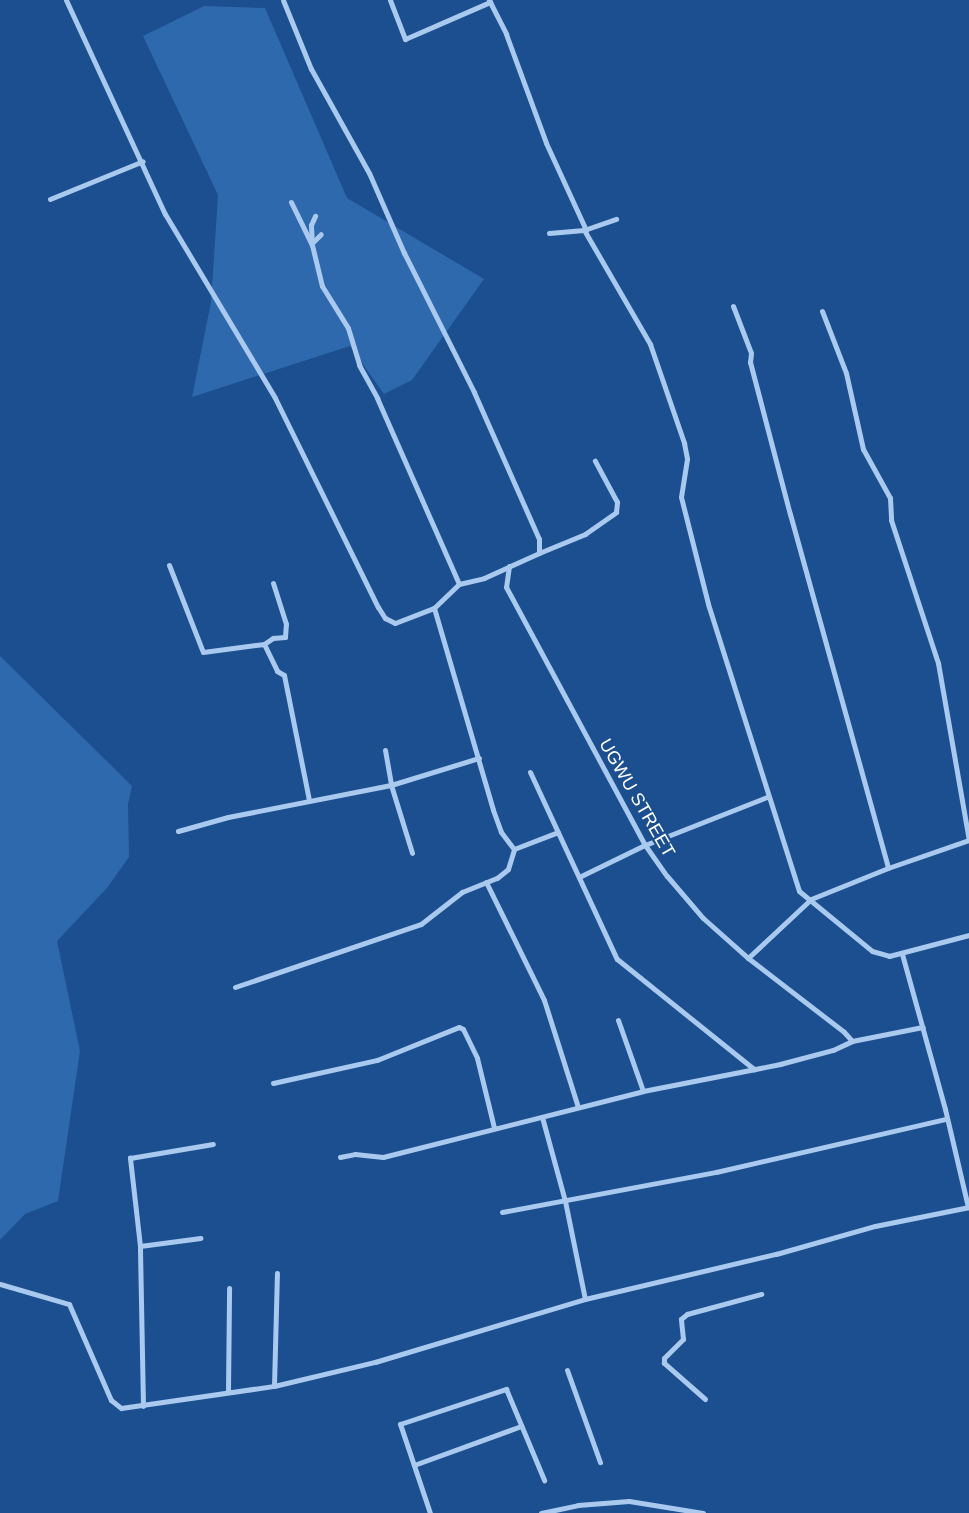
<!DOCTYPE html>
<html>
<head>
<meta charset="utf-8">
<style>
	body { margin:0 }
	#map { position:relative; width:969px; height:1513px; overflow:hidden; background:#1b4f8f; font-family:Helvetica,sans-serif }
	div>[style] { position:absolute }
	.green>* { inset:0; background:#2e69ad }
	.street>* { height:5px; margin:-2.5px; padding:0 2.5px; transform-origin:2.5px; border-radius:2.5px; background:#a9c9ee }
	span { translate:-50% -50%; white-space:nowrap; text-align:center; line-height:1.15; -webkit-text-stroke:4.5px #1b4f8f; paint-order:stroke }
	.street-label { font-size:18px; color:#fff }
</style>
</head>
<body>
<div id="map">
	<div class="green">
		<i style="clip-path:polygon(204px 6px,265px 8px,347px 198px,484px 279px,412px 380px,384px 394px,350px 346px,192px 397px,211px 302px,218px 195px,143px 36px)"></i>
		<i style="clip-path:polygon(0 656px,132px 786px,128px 804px,129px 857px,107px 888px,57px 941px,80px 1051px,58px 1201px,25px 1214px,0 1240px)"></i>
	</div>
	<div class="street">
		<i style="left:66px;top:0;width:236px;rotate:65.2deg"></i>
		<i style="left:165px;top:214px;width:214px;rotate:59.1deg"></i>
		<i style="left:275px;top:398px;width:233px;rotate:63.8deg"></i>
		<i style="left:378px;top:607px;width:13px;rotate:58deg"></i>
		<i style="left:385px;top:618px;width:11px;rotate:27deg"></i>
		<i style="left:395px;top:623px;width:42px;rotate:-21deg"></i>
		<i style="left:434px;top:608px;width:35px;rotate:-44deg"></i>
		<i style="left:459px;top:584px;width:26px;rotate:-13deg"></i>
		<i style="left:484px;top:578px;width:60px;rotate:-24.4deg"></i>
		<i style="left:539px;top:553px;width:14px;rotate:-90deg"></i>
		<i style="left:539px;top:539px;width:161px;rotate:-113.9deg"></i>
		<i style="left:474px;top:392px;width:156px;rotate:-116.7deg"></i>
		<i style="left:404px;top:253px;width:87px;rotate:-113.6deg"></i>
		<i style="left:369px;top:173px;width:119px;rotate:-119.1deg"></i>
		<i style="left:311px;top:69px;width:74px;rotate:-112.1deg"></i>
		<i style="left:390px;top:0;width:42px;rotate:69deg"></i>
		<i style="left:405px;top:39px;width:93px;rotate:-23.5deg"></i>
		<i style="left:489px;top:0;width:38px;rotate:63deg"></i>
		<i style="left:506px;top:34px;width:116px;rotate:69.8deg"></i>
		<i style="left:546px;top:143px;width:96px;rotate:65.3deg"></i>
		<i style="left:50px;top:199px;width:100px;rotate:-22.2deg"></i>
		<i style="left:291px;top:202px;width:48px;rotate:64deg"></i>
		<i style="left:312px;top:245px;width:42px;rotate:76.3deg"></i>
		<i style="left:322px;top:286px;width:49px;rotate:58.2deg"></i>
		<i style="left:348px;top:328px;width:39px;rotate:73deg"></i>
		<i style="left:359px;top:365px;width:38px;rotate:61deg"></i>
		<i style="left:377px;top:398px;width:203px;rotate:66.2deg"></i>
		<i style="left:584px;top:230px;width:132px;rotate:59.9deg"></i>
		<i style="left:650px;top:344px;width:105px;rotate:71deg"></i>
		<i style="left:684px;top:443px;width:16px;rotate:79deg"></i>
		<i style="left:687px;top:459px;width:38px;rotate:99deg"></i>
		<i style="left:681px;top:497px;width:110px;rotate:75.8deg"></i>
		<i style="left:708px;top:604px;width:301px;rotate:72.4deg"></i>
		<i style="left:799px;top:891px;width:94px;rotate:39.4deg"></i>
		<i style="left:872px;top:951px;width:18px;rotate:16deg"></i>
		<i style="left:889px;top:956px;width:83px;rotate:-14.7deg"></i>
		<i style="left:549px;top:233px;width:35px;rotate:-5deg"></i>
		<i style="left:584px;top:230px;width:34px;rotate:-19deg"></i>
		<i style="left:313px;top:242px;width:11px;rotate:-45deg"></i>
		<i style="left:312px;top:245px;width:20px;rotate:-93deg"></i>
		<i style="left:311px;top:225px;width:10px;rotate:-66deg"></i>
		<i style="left:733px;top:306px;width:50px;rotate:69deg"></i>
		<i style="left:751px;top:353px;width:9px;rotate:96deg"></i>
		<i style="left:750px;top:362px;width:157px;rotate:75.3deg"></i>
		<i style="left:790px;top:514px;width:367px;rotate:74.5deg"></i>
		<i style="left:822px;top:311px;width:66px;rotate:68.8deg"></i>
		<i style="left:846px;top:373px;width:78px;rotate:77.4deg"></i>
		<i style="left:863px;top:449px;width:56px;rotate:61.1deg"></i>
		<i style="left:890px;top:498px;width:22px;rotate:87deg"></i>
		<i style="left:891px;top:520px;width:151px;rotate:71.8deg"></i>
		<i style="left:938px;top:663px;width:180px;rotate:80.1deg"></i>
		<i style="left:539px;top:553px;width:50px;rotate:-22.4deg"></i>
		<i style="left:585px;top:534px;width:38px;rotate:-35deg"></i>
		<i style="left:616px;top:512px;width:10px;rotate:-84deg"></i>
		<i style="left:617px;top:502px;width:47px;rotate:-118.2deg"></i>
		<i style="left:169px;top:565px;width:93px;rotate:68.7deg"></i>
		<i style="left:203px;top:652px;width:62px;rotate:-7.5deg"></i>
		<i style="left:264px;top:644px;width:30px;rotate:64deg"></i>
		<i style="left:277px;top:671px;width:8px;rotate:30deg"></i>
		<i style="left:284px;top:675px;width:127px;rotate:78.7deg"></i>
		<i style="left:509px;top:566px;width:21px;rotate:98deg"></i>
		<i style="left:506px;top:587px;width:293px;rotate:61.7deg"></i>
		<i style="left:645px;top:845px;width:38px;rotate:55deg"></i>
		<i style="left:667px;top:876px;width:55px;rotate:49.4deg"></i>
		<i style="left:703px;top:918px;width:60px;rotate:41.6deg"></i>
		<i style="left:748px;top:958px;width:121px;rotate:37.6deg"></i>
		<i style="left:844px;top:1032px;width:12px;rotate:48deg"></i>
		<i style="left:434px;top:608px;width:210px;rotate:73.7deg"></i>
		<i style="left:493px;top:810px;width:23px;rotate:70deg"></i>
		<i style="left:501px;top:832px;width:21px;rotate:53deg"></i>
		<i style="left:264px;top:644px;width:11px;rotate:-34deg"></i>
		<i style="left:273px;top:638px;width:12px;rotate:-5deg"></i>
		<i style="left:285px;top:637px;width:13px;rotate:-86deg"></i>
		<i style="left:286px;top:624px;width:43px;rotate:-107.6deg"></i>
		<i style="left:385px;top:750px;width:36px;rotate:80deg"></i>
		<i style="left:391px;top:785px;width:71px;rotate:72.8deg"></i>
		<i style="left:530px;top:772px;width:206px;rotate:65.1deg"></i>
		<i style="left:617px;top:959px;width:176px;rotate:38.8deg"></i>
		<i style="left:178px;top:831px;width:52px;rotate:-15.6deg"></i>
		<i style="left:228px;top:817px;width:166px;rotate:-11.1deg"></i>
		<i style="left:391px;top:785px;width:92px;rotate:-17.1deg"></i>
		<i style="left:579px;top:877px;width:73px;rotate:-25.9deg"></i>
		<i style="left:645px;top:845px;width:131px;rotate:-21.5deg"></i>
		<i style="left:486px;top:882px;width:131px;rotate:63.8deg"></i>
		<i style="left:544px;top:1000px;width:112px;rotate:72.4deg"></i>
		<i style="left:902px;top:954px;width:161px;rotate:74.5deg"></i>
		<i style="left:945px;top:1109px;width:101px;rotate:76.8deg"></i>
		<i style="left:748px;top:958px;width:86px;rotate:-43.1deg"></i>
		<i style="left:811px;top:899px;width:83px;rotate:-21.9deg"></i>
		<i style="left:888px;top:868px;width:86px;rotate:-19.1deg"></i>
		<i style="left:235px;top:987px;width:196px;rotate:-18.7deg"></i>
		<i style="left:421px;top:924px;width:52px;rotate:-38deg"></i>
		<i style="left:462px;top:892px;width:38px;rotate:-22deg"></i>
		<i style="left:497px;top:878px;width:14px;rotate:-39deg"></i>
		<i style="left:508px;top:869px;width:21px;rotate:-73deg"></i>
		<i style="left:514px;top:849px;width:47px;rotate:-21.1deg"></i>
		<i style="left:618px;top:1020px;width:75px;rotate:70.6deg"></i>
		<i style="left:273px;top:1083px;width:107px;rotate:-12.5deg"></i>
		<i style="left:377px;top:1060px;width:88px;rotate:-21.9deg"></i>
		<i style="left:459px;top:1027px;width:4px;rotate:27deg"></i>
		<i style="left:463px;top:1029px;width:32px;rotate:64deg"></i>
		<i style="left:477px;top:1058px;width:72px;rotate:76.3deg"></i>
		<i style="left:542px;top:1117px;width:87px;rotate:74.7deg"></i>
		<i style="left:565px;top:1201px;width:100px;rotate:78.5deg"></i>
		<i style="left:340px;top:1157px;width:15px;rotate:-11deg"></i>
		<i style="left:355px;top:1154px;width:28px;rotate:6deg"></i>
		<i style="left:383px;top:1157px;width:268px;rotate:-14.2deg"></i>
		<i style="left:643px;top:1091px;width:140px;rotate:-11.1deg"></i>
		<i style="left:780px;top:1064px;width:55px;rotate:-14.8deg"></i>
		<i style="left:833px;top:1050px;width:21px;rotate:-25deg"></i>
		<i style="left:852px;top:1041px;width:72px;rotate:-11.2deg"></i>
		<i style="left:502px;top:1212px;width:218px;rotate:-10.6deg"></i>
		<i style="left:716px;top:1172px;width:236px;rotate:-13deg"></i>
		<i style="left:140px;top:1246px;width:61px;rotate:-7.6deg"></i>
		<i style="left:0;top:1284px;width:72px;rotate:16.2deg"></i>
		<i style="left:69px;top:1304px;width:105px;rotate:66.4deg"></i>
		<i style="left:111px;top:1400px;width:13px;rotate:39deg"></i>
		<i style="left:121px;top:1408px;width:155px;rotate:-8.2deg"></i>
		<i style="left:274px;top:1386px;width:104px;rotate:-13.4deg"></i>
		<i style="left:375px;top:1362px;width:219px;rotate:-16.7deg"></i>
		<i style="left:585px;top:1299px;width:196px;rotate:-13.3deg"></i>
		<i style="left:776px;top:1254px;width:103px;rotate:-15.8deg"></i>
		<i style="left:875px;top:1226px;width:96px;rotate:-11.4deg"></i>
		<i style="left:567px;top:1370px;width:98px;rotate:70.3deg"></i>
		<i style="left:274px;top:1386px;width:113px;rotate:-88.5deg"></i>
		<i style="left:228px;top:1392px;width:104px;rotate:-89.4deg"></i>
		<i style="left:705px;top:1399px;width:55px;rotate:-138.7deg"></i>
		<i style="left:664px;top:1363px;width:5px;rotate:-90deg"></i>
		<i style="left:664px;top:1358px;width:27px;rotate:-45deg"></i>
		<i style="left:683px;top:1339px;width:20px;rotate:-96deg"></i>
		<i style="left:681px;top:1319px;width:8px;rotate:-40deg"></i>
		<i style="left:687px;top:1314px;width:77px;rotate:-15.1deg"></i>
		<i style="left:143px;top:1406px;width:160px;rotate:-91.1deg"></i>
		<i style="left:140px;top:1246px;width:89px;rotate:-96.5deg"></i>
		<i style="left:130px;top:1158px;width:84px;rotate:-9.6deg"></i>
		<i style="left:414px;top:1465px;width:114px;rotate:-20deg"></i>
		<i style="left:430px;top:1513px;width:94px;rotate:-108.6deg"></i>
		<i style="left:400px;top:1424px;width:112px;rotate:-18.3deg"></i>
		<i style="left:506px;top:1389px;width:99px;rotate:67.3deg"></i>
		<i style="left:541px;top:1513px;width:38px;rotate:-12deg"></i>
		<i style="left:578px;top:1505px;width:51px;rotate:-4.5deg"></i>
		<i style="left:629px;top:1501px;width:75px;rotate:9.2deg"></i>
	</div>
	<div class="street-label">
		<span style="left:637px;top:798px;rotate:60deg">UGWU STREET</span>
	</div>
</div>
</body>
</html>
